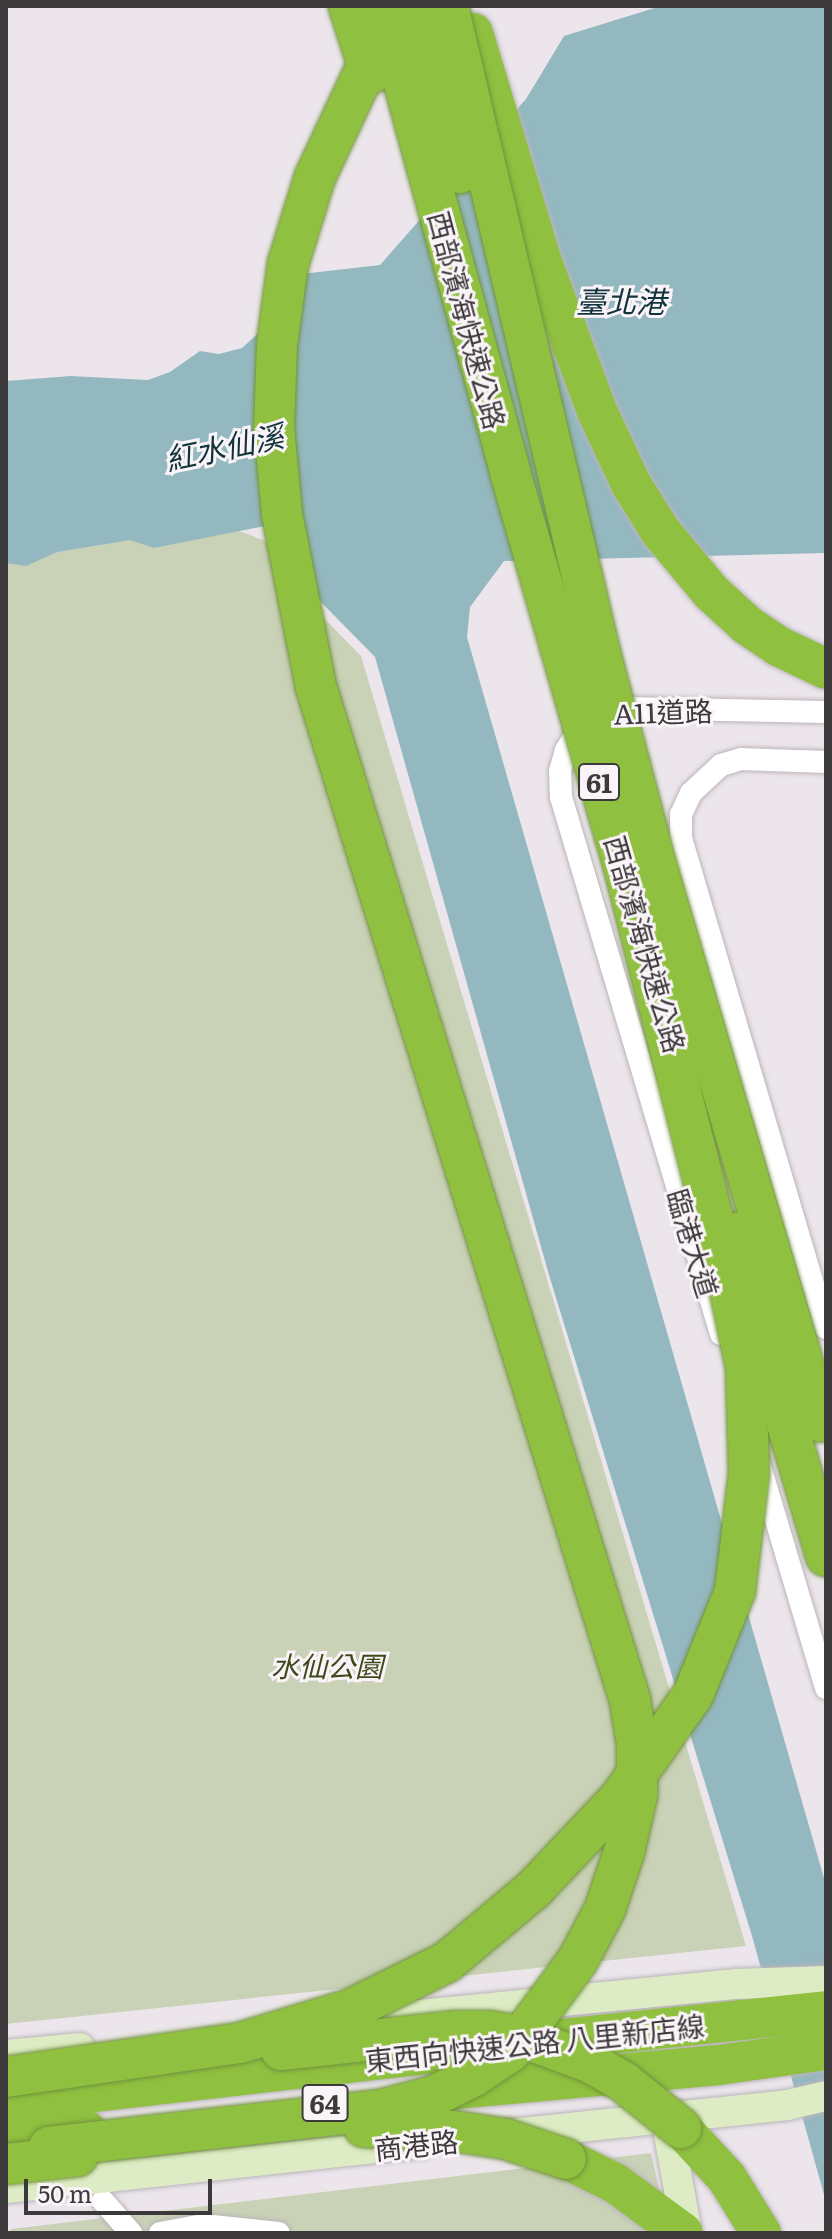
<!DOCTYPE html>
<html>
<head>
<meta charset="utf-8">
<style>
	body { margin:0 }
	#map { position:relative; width:832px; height:2239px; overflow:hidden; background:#ece6ec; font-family:Literata,"Noto Sans TC",serif }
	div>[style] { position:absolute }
	.green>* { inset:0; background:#c9d1b6 }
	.water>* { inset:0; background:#94b8c0 }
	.roads { filter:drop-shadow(0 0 2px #bbb5ba) drop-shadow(0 0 2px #bbb5ba) }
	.street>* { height:22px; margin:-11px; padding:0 11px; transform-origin:11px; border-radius:11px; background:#fff }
	.secondary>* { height:30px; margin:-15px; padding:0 15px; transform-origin:15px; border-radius:15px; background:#ddecc5 }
	.highway>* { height:40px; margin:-20px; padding:0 20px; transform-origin:20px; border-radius:20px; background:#8fc03f }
	.bridges { filter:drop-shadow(0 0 2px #72913e) drop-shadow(0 0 2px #72913e) }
	.highway-bridge>* { height:40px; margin:-20px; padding:0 20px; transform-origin:20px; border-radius:20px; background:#8fc03f }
	span { translate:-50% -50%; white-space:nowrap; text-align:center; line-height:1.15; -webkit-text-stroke:6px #faf4f9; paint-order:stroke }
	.shield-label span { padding:2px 6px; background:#faf4f9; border:2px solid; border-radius:6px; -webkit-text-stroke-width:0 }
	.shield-label { font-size:26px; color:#3c393b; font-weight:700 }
	.street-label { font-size:28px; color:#3c393b }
	.park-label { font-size:28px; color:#3e491a; font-style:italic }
	.water-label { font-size:30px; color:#10343b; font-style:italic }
	.frame { position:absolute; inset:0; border:8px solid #3c393b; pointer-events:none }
	.scale { position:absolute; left:24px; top:2179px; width:188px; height:36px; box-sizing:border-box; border:4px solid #3c393b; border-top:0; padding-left:10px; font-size:24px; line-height:28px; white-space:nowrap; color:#3c393b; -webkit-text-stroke:6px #faf4f9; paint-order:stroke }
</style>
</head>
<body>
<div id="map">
	<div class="green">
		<i style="clip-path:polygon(225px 526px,285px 548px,307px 601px,361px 656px,746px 1946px,6px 2024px,6px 541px)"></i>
		<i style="clip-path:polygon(651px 2153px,669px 2233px,11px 2233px,11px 2229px)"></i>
	</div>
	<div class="water">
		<i style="clip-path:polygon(661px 6px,826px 6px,826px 553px,504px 561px,470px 607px,467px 637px,826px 1885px,826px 2202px,752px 1936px,549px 1275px,375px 657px,318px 599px,265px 526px,154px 548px,130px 540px,57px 552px,26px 566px,6px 563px,6px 381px,71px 376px,148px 380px,170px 372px,200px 351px,219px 354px,242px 348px,265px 327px,284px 276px,380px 265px,526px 99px,564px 36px)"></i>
	</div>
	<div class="roads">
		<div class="street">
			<i style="left:826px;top:762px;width:85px;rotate:-178deg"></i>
			<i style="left:741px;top:759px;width:21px;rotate:163deg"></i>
			<i style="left:721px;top:765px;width:41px;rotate:137deg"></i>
			<i style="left:691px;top:793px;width:23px;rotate:115deg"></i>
			<i style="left:681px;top:814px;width:24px;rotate:90deg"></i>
			<i style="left:681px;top:838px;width:511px;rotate:73.52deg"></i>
			<i style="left:721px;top:1334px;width:560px;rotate:-106.59deg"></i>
			<i style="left:561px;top:797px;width:26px;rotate:-92deg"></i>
			<i style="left:560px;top:771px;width:22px;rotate:-74deg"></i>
			<i style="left:566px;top:750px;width:25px;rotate:-58deg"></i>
			<i style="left:579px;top:729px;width:24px;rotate:-38deg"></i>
			<i style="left:598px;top:714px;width:24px;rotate:-15deg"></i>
			<i style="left:621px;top:708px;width:205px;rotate:1.1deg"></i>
			<i style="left:759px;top:1463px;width:235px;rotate:73.4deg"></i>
			<i style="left:103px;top:2201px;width:43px;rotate:48.8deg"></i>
			<i style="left:160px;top:2233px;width:44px;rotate:-10.5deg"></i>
			<i style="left:203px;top:2225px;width:76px;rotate:6deg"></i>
		</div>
		<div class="secondary">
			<i style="left:338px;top:2023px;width:401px;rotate:-5.6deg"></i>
			<i style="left:737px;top:1984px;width:89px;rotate:-1.9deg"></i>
			<i style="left:6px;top:2055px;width:74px;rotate:-5.4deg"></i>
			<i style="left:666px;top:2118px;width:117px;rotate:79.7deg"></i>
			<i style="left:503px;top:2135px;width:286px;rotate:-6deg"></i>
			<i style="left:787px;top:2105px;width:40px;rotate:-13deg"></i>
			<i style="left:6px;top:2188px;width:419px;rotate:-6.2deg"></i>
		</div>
		<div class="highway">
			<i style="left:473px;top:33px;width:234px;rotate:73.3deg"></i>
			<i style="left:540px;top:257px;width:164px;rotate:69.7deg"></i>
			<i style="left:597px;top:411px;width:81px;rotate:65deg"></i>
			<i style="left:631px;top:484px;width:57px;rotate:58deg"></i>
			<i style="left:661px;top:532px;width:78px;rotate:50.2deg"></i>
			<i style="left:711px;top:592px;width:49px;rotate:42.5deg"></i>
			<i style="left:747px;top:625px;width:37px;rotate:34deg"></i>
			<i style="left:778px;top:646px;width:53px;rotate:25.6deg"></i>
			<i style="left:524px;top:2043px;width:304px;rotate:-6deg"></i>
			<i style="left:444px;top:2090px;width:276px;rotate:-5.2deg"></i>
			<i style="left:719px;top:2065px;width:108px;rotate:-8deg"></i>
			<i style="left:6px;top:2102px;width:445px;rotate:-6.5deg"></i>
			<i style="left:681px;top:2128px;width:68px;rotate:47.4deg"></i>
			<i style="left:727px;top:2178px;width:65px;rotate:58.3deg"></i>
			<i style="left:6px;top:2138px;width:80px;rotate:-5.7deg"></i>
			<i style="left:566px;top:2159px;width:55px;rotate:26.1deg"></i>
			<i style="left:615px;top:2183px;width:84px;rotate:36.3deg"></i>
		</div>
	</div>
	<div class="bridges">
		<div class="highway-bridge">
			<i style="left:349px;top:6px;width:71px;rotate:72.1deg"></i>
			<i style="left:415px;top:6px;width:173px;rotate:74.9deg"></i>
			<i style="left:448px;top:6px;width:660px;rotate:76.78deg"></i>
			<i style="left:599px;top:649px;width:227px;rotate:75.2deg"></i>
			<i style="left:657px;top:868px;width:577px;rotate:73.58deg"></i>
			<i style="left:384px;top:10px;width:479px;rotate:74.7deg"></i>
			<i style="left:510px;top:472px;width:433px;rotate:73.9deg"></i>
			<i style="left:741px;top:1232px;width:124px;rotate:73.2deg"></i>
			<i style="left:758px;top:1326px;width:240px;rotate:73.5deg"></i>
			<i style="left:281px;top:2050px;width:176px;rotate:-6.2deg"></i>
			<i style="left:456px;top:2031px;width:33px"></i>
			<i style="left:489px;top:2031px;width:30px;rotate:9deg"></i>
			<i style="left:519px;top:2036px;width:77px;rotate:20.6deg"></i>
			<i style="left:591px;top:2063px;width:39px;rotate:30deg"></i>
			<i style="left:625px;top:2083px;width:72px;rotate:38.8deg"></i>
			<i style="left:6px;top:2077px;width:236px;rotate:-8.3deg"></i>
			<i style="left:240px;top:2043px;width:117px;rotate:-16.9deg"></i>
			<i style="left:352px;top:2009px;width:106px;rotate:-26.3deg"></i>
			<i style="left:447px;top:1962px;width:114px;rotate:-40deg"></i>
			<i style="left:534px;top:1889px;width:125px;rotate:-46.6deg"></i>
			<i style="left:620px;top:1798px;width:126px;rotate:-54.7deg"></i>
			<i style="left:693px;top:1695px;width:112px;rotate:-68deg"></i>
			<i style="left:735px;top:1591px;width:119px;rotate:-83.2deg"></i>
			<i style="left:749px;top:1473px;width:106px;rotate:-91.6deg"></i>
			<i style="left:746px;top:1367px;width:111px;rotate:-101.9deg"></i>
			<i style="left:723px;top:1258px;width:406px;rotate:-104.2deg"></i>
			<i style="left:364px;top:2127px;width:89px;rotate:2.6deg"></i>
			<i style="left:453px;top:2131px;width:54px;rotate:8.6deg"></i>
			<i style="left:506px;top:2139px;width:63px;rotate:18.4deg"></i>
			<i style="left:49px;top:2147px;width:333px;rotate:-6.4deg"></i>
			<i style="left:380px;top:2110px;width:56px;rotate:-14.5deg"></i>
			<i style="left:434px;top:2096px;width:45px;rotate:-26.6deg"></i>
			<i style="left:474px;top:2076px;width:43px;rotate:-33.7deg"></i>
			<i style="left:510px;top:2052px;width:114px;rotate:-53.5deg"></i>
			<i style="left:578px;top:1960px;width:58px;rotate:-62.1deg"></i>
			<i style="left:605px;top:1909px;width:60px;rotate:-71.6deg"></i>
			<i style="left:624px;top:1852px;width:58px;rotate:-77.2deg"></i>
			<i style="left:637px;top:1795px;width:51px;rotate:-90deg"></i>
			<i style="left:637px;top:1744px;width:45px;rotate:-99deg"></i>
			<i style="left:630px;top:1700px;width:1061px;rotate:-107.22deg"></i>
			<i style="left:316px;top:687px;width:176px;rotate:-101.1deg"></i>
			<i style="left:282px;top:514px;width:86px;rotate:-95.3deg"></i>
			<i style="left:274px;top:428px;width:83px;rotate:-87.9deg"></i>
			<i style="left:277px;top:345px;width:82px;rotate:-82.3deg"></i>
			<i style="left:288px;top:264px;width:91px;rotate:-72.8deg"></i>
			<i style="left:315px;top:177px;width:189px;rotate:-64.9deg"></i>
			<i style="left:6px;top:2164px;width:72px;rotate:-6.3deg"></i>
		</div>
	</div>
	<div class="shield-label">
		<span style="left:599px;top:782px">61</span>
		<span style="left:325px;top:2103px">64</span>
	</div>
	<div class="street-label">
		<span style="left:468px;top:320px;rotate:75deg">西部濱海快速公路</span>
		<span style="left:663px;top:711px;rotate:-2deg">A11道路</span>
		<span style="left:646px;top:944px;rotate:74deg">西部濱海快速公路</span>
		<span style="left:694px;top:1243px;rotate:73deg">臨港大道</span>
		<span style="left:535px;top:2042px;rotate:-6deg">東西向快速公路 八里新店線</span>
		<span style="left:416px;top:2144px;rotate:-6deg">商港路</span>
	</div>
	<div class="park-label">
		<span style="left:327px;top:1665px">水仙公園</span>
	</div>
	<div class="water-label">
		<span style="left:621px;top:300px">臺北港</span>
		<span style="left:224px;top:446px;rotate:-12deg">紅水仙溪</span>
	</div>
	<div class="frame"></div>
	<div class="scale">50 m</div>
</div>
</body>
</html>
